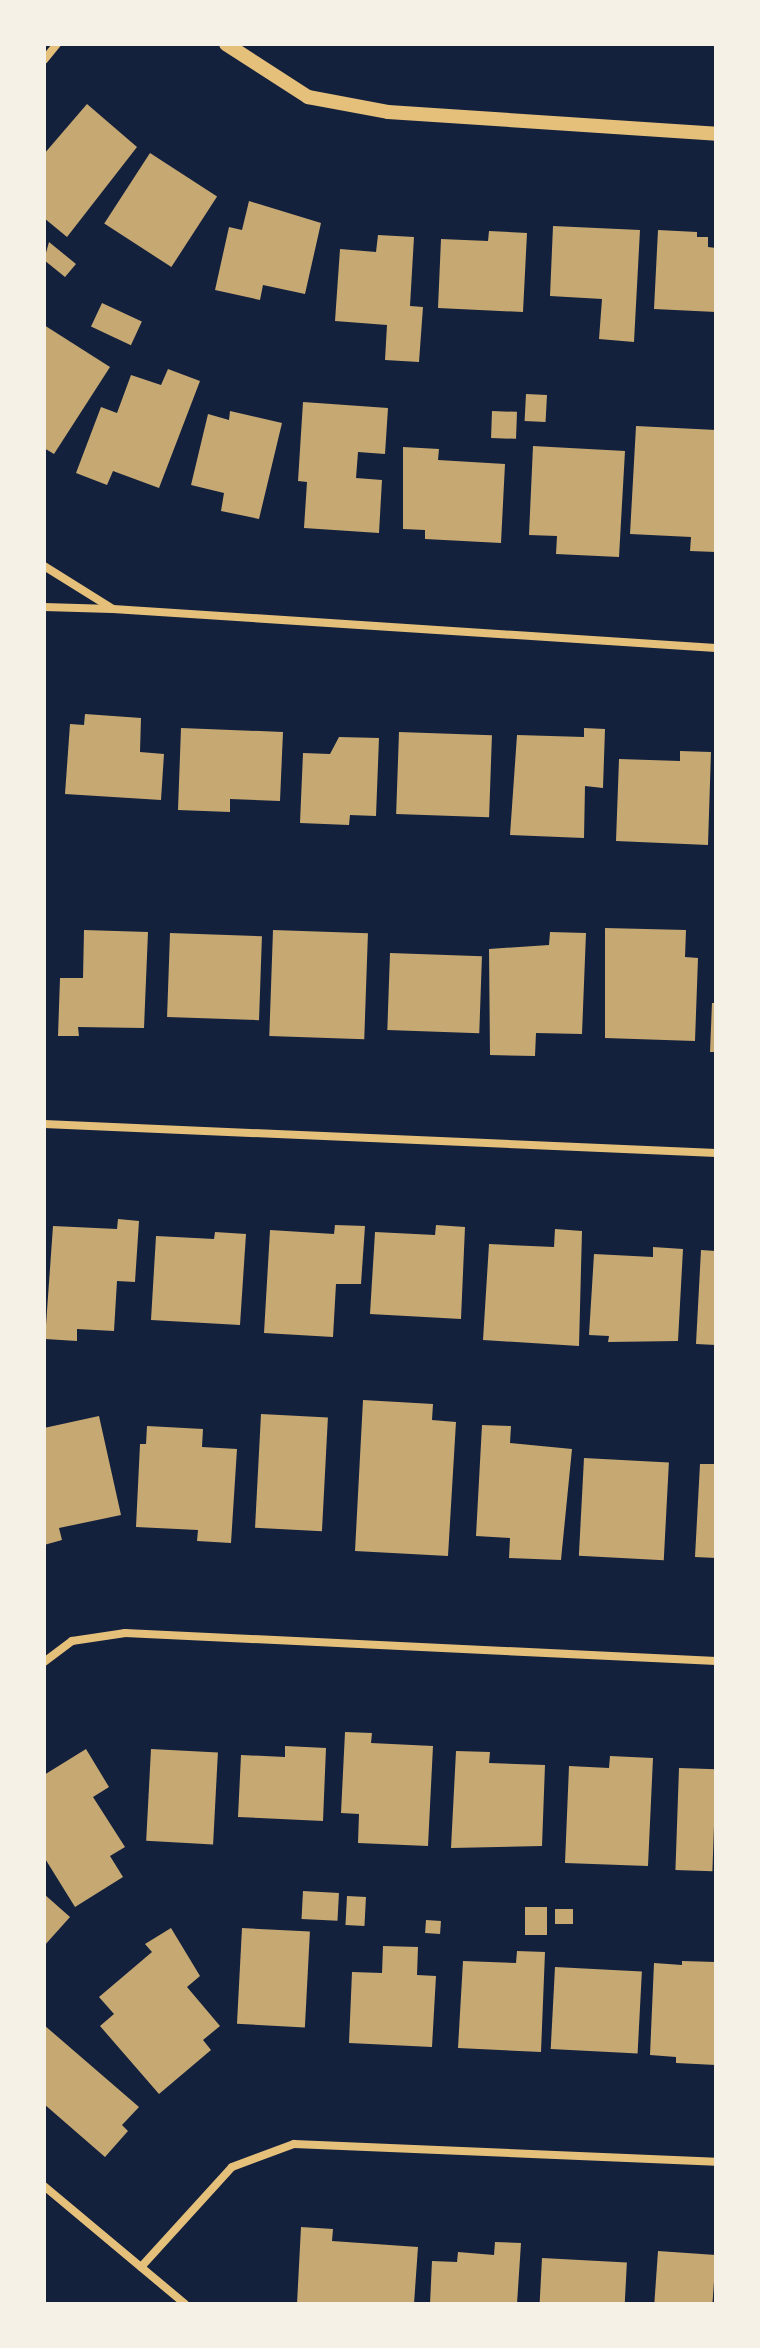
<!DOCTYPE html>
<html>
<head>
<meta charset="utf-8">
<style>
	body { margin:0 }
	#map { position:relative; width:760px; height:2348px; overflow:hidden; background:#14213d; font-family:"Noto Sans",sans-serif }
	div>[style] { position:absolute }
	.building>* { inset:0; background:#c6a872; transform-origin:0 0 }
	.minor>* { height:8px; margin:-4px; padding:0 4px; transform-origin:4px; border-radius:4px; background:#e5c07b }
	.tertiary>* { height:14px; margin:-7px; padding:0 7px; transform-origin:7px; border-radius:7px; background:#e5c07b }
	span { translate:-50% -50%; white-space:nowrap; text-align:center; line-height:1.15; -webkit-text-stroke:7px #f6f1e7; paint-order:stroke }
	.frame { position:absolute; inset:0; border:46px solid #f6f1e7; pointer-events:none }
</style>
</head>
<body>
<div id="map">
	<div class="building">
		<i style="clip-path:polygon(87px 104px,137px 147px,67px 237px,44px 218px,44px 154px)"></i>
		<i style="left:150px;top:153px;width:80px;height:84px;rotate:33deg"></i>
		<i style="clip-path:polygon(249px 201px,321px 223px,305px 294px,263px 285px,260px 300px,215px 290px,229px 227px,242px 230px)"></i>
		<i style="clip-path:polygon(553px 226px,640px 230px,634px 342px,599px 339px,602px 299px,550px 296px)"></i>
		<i style="clip-path:polygon(658px 230px,697px 232px,697px 237px,708px 237px,708px 247px,716px 248px,716px 312px,654px 309px)"></i>
		<i style="clip-path:polygon(489px 231px,527px 233px,523px 312px,438px 308px,441px 239px,488px 241px)"></i>
		<i style="clip-path:polygon(378px 235px,414px 237px,410px 306px,423px 307px,419px 362px,385px 360px,387px 325px,335px 321px,340px 249px,376px 252px)"></i>
		<i style="clip-path:polygon(49px 242px,76px 264px,65px 277px,44px 260px)"></i>
		<i style="left:102px;top:303px;width:44px;height:26px;rotate:25deg"></i>
		<i style="clip-path:polygon(44px 325px,110px 367px,54px 454px,44px 448px)"></i>
		<i style="clip-path:polygon(168px 369px,200px 381px,159px 488px,113px 471px,107px 485px,76px 473px,101px 407px,117px 413px,131px 375px,161px 385px)"></i>
		<i style="left:526px;top:394px;width:21px;height:27px;rotate:3deg"></i>
		<i style="clip-path:polygon(303px 402px,388px 408px,385px 454px,358px 452px,356px 478px,382px 480px,379px 533px,304px 528px,307px 482px,298px 481px)"></i>
		<i style="clip-path:polygon(230px 411px,282px 423px,259px 519px,221px 511px,224px 493px,191px 485px,208px 414px,229px 420px)"></i>
		<i style="left:492px;top:411px;width:25px;height:27px;rotate:2deg"></i>
		<i style="clip-path:polygon(636px 426px,716px 430px,716px 552px,690px 551px,691px 537px,630px 534px)"></i>
		<i style="clip-path:polygon(533px 446px,625px 451px,619px 557px,556px 554px,557px 536px,529px 535px)"></i>
		<i style="clip-path:polygon(403px 447px,439px 449px,438px 460px,505px 464px,501px 543px,425px 539px,425px 530px,403px 529px)"></i>
		<i style="clip-path:polygon(85px 714px,141px 718px,140px 752px,164px 754px,161px 800px,65px 794px,70px 724px,84px 725px)"></i>
		<i style="clip-path:polygon(181px 728px,283px 732px,280px 801px,230px 799px,230px 812px,178px 810px)"></i>
		<i style="clip-path:polygon(584px 728px,605px 729px,603px 788px,585px 786px,584px 838px,510px 835px,517px 735px,584px 737px)"></i>
		<i style="left:399px;top:732px;width:93px;height:82px;rotate:2deg"></i>
		<i style="clip-path:polygon(339px 737px,379px 738px,376px 816px,350px 815px,349px 825px,300px 823px,303px 753px,330px 754px)"></i>
		<i style="clip-path:polygon(680px 751px,711px 752px,708px 845px,616px 841px,619px 759px,680px 761px)"></i>
		<i style="clip-path:polygon(605px 928px,686px 930px,685px 957px,698px 958px,695px 1041px,605px 1038px)"></i>
		<i style="clip-path:polygon(84px 930px,148px 932px,144px 1028px,78px 1027px,79px 1036px,58px 1036px,60px 978px,83px 978px)"></i>
		<i style="left:273px;top:930px;width:95px;height:106px;rotate:2deg"></i>
		<i style="clip-path:polygon(550px 932px,586px 933px,582px 1034px,536px 1033px,535px 1056px,490px 1055px,489px 949px,549px 945px)"></i>
		<i style="left:170px;top:933px;width:92px;height:84px;rotate:2deg"></i>
		<i style="left:390px;top:953px;width:92px;height:77px;rotate:2deg"></i>
		<i style="clip-path:polygon(712px 1003px,716px 1003px,716px 1052px,710px 1052px)"></i>
		<i style="clip-path:polygon(118px 1219px,139px 1221px,135px 1282px,117px 1281px,114px 1331px,77px 1329px,77px 1341px,45px 1339px,53px 1226px,117px 1229px)"></i>
		<i style="clip-path:polygon(335px 1225px,365px 1226px,361px 1284px,336px 1284px,333px 1337px,264px 1333px,270px 1230px,334px 1234px)"></i>
		<i style="clip-path:polygon(436px 1225px,465px 1227px,461px 1319px,370px 1314px,375px 1232px,435px 1235px)"></i>
		<i style="clip-path:polygon(555px 1229px,582px 1231px,579px 1346px,483px 1340px,489px 1244px,554px 1247px)"></i>
		<i style="clip-path:polygon(215px 1232px,246px 1234px,240px 1325px,151px 1320px,156px 1236px,214px 1239px)"></i>
		<i style="clip-path:polygon(653px 1247px,683px 1249px,678px 1341px,608px 1342px,609px 1336px,589px 1335px,594px 1254px,653px 1257px)"></i>
		<i style="clip-path:polygon(701px 1250px,716px 1251px,716px 1345px,696px 1344px)"></i>
		<i style="clip-path:polygon(363px 1400px,433px 1404px,432px 1420px,456px 1422px,448px 1556px,355px 1551px)"></i>
		<i style="left:261px;top:1414px;width:67px;height:114px;rotate:3deg"></i>
		<i style="clip-path:polygon(99px 1416px,121px 1515px,59px 1528px,62px 1540px,44px 1545px,44px 1428px)"></i>
		<i style="clip-path:polygon(482px 1425px,511px 1426px,510px 1443px,572px 1449px,561px 1560px,509px 1558px,510px 1538px,476px 1536px)"></i>
		<i style="clip-path:polygon(147px 1426px,203px 1429px,202px 1447px,237px 1449px,231px 1543px,197px 1541px,198px 1530px,136px 1527px,140px 1444px,146px 1444px)"></i>
		<i style="left:584px;top:1458px;width:85px;height:98px;rotate:3deg"></i>
		<i style="clip-path:polygon(700px 1464px,716px 1464px,716px 1558px,695px 1557px)"></i>
		<i style="clip-path:polygon(345px 1732px,372px 1733px,371px 1743px,433px 1746px,428px 1846px,358px 1843px,359px 1814px,341px 1813px)"></i>
		<i style="clip-path:polygon(285px 1746px,326px 1748px,323px 1821px,238px 1817px,241px 1755px,285px 1757px)"></i>
		<i style="clip-path:polygon(86px 1749px,109px 1787px,93px 1797px,125px 1847px,110px 1856px,123px 1877px,75px 1907px,44px 1857px,44px 1775px)"></i>
		<i style="left:151px;top:1749px;width:67px;height:92px;rotate:3deg"></i>
		<i style="clip-path:polygon(456px 1751px,490px 1752px,489px 1763px,545px 1765px,542px 1846px,451px 1848px)"></i>
		<i style="clip-path:polygon(610px 1756px,653px 1758px,648px 1866px,565px 1863px,569px 1766px,609px 1768px)"></i>
		<i style="left:679px;top:1768px;width:37px;height:102px;rotate:2deg"></i>
		<i style="left:303px;top:1891px;width:36px;height:28px;rotate:3deg"></i>
		<i style="clip-path:polygon(44px 1894px,70px 1917px,44px 1946px)"></i>
		<i style="left:347px;top:1896px;width:19px;height:29px;rotate:3deg"></i>
		<i style="left:525px;top:1907px;width:22px;height:28px"></i>
		<i style="left:555px;top:1909px;width:18px;height:15px"></i>
		<i style="left:426px;top:1920px;width:15px;height:13px;rotate:4deg"></i>
		<i style="clip-path:polygon(171px 1928px,200px 1976px,187px 1987px,220px 2026px,203px 2040px,211px 2050px,159px 2094px,100px 2026px,114px 2014px,99px 1997px,152px 1952px,145px 1944px)"></i>
		<i style="left:242px;top:1928px;width:68px;height:96px;rotate:3deg"></i>
		<i style="clip-path:polygon(383px 1946px,418px 1947px,417px 1975px,436px 1976px,432px 2047px,349px 2043px,352px 1972px,382px 1973px)"></i>
		<i style="clip-path:polygon(517px 1951px,545px 1952px,541px 2052px,458px 2048px,463px 1961px,516px 1963px)"></i>
		<i style="clip-path:polygon(682px 1961px,716px 1962px,716px 2065px,676px 2063px,676px 2057px,650px 2055px,654px 1963px,682px 1965px)"></i>
		<i style="left:555px;top:1967px;width:87px;height:82px;rotate:3deg"></i>
		<i style="clip-path:polygon(44px 2025px,139px 2107px,122px 2125px,128px 2131px,105px 2157px,44px 2104px)"></i>
		<i style="clip-path:polygon(301px 2227px,333px 2229px,332px 2241px,418px 2247px,414px 2304px,297px 2304px)"></i>
		<i style="clip-path:polygon(495px 2242px,521px 2243px,517px 2304px,430px 2304px,432px 2261px,457px 2262px,458px 2252px,494px 2255px)"></i>
		<i style="left:658px;top:2251px;width:58px;height:53px;rotate:4deg"></i>
		<i style="left:542px;top:2258px;width:85px;height:46px;rotate:3deg"></i>
	</div>
	<div class="minor">
		<i style="left:44px;top:60px;width:21px;rotate:-51deg"></i>
		<i style="left:44px;top:566px;width:81px;rotate:31.9deg"></i>
		<i style="left:113px;top:609px;width:604px;rotate:3.7deg"></i>
		<i style="left:44px;top:607px;width:68px;rotate:1.7deg"></i>
		<i style="left:44px;top:1124px;width:673px;rotate:2.47deg"></i>
		<i style="left:44px;top:1662px;width:35px;rotate:-37deg"></i>
		<i style="left:72px;top:1641px;width:54px;rotate:-8.6deg"></i>
		<i style="left:125px;top:1633px;width:592px;rotate:2.71deg"></i>
		<i style="left:44px;top:2186px;width:184px;rotate:39.9deg"></i>
		<i style="left:141px;top:2267px;width:135px;rotate:-47.7deg"></i>
		<i style="left:232px;top:2167px;width:66px;rotate:-20.4deg"></i>
		<i style="left:294px;top:2144px;width:422px;rotate:2.4deg"></i>
	</div>
	<div class="tertiary">
		<i style="left:226px;top:44px;width:98px;rotate:32.9deg"></i>
		<i style="left:308px;top:97px;width:81px;rotate:10.6deg"></i>
		<i style="left:388px;top:112px;width:329px;rotate:3.8deg"></i>
	</div>
	<div class="frame"></div>
</div>
</body>
</html>
